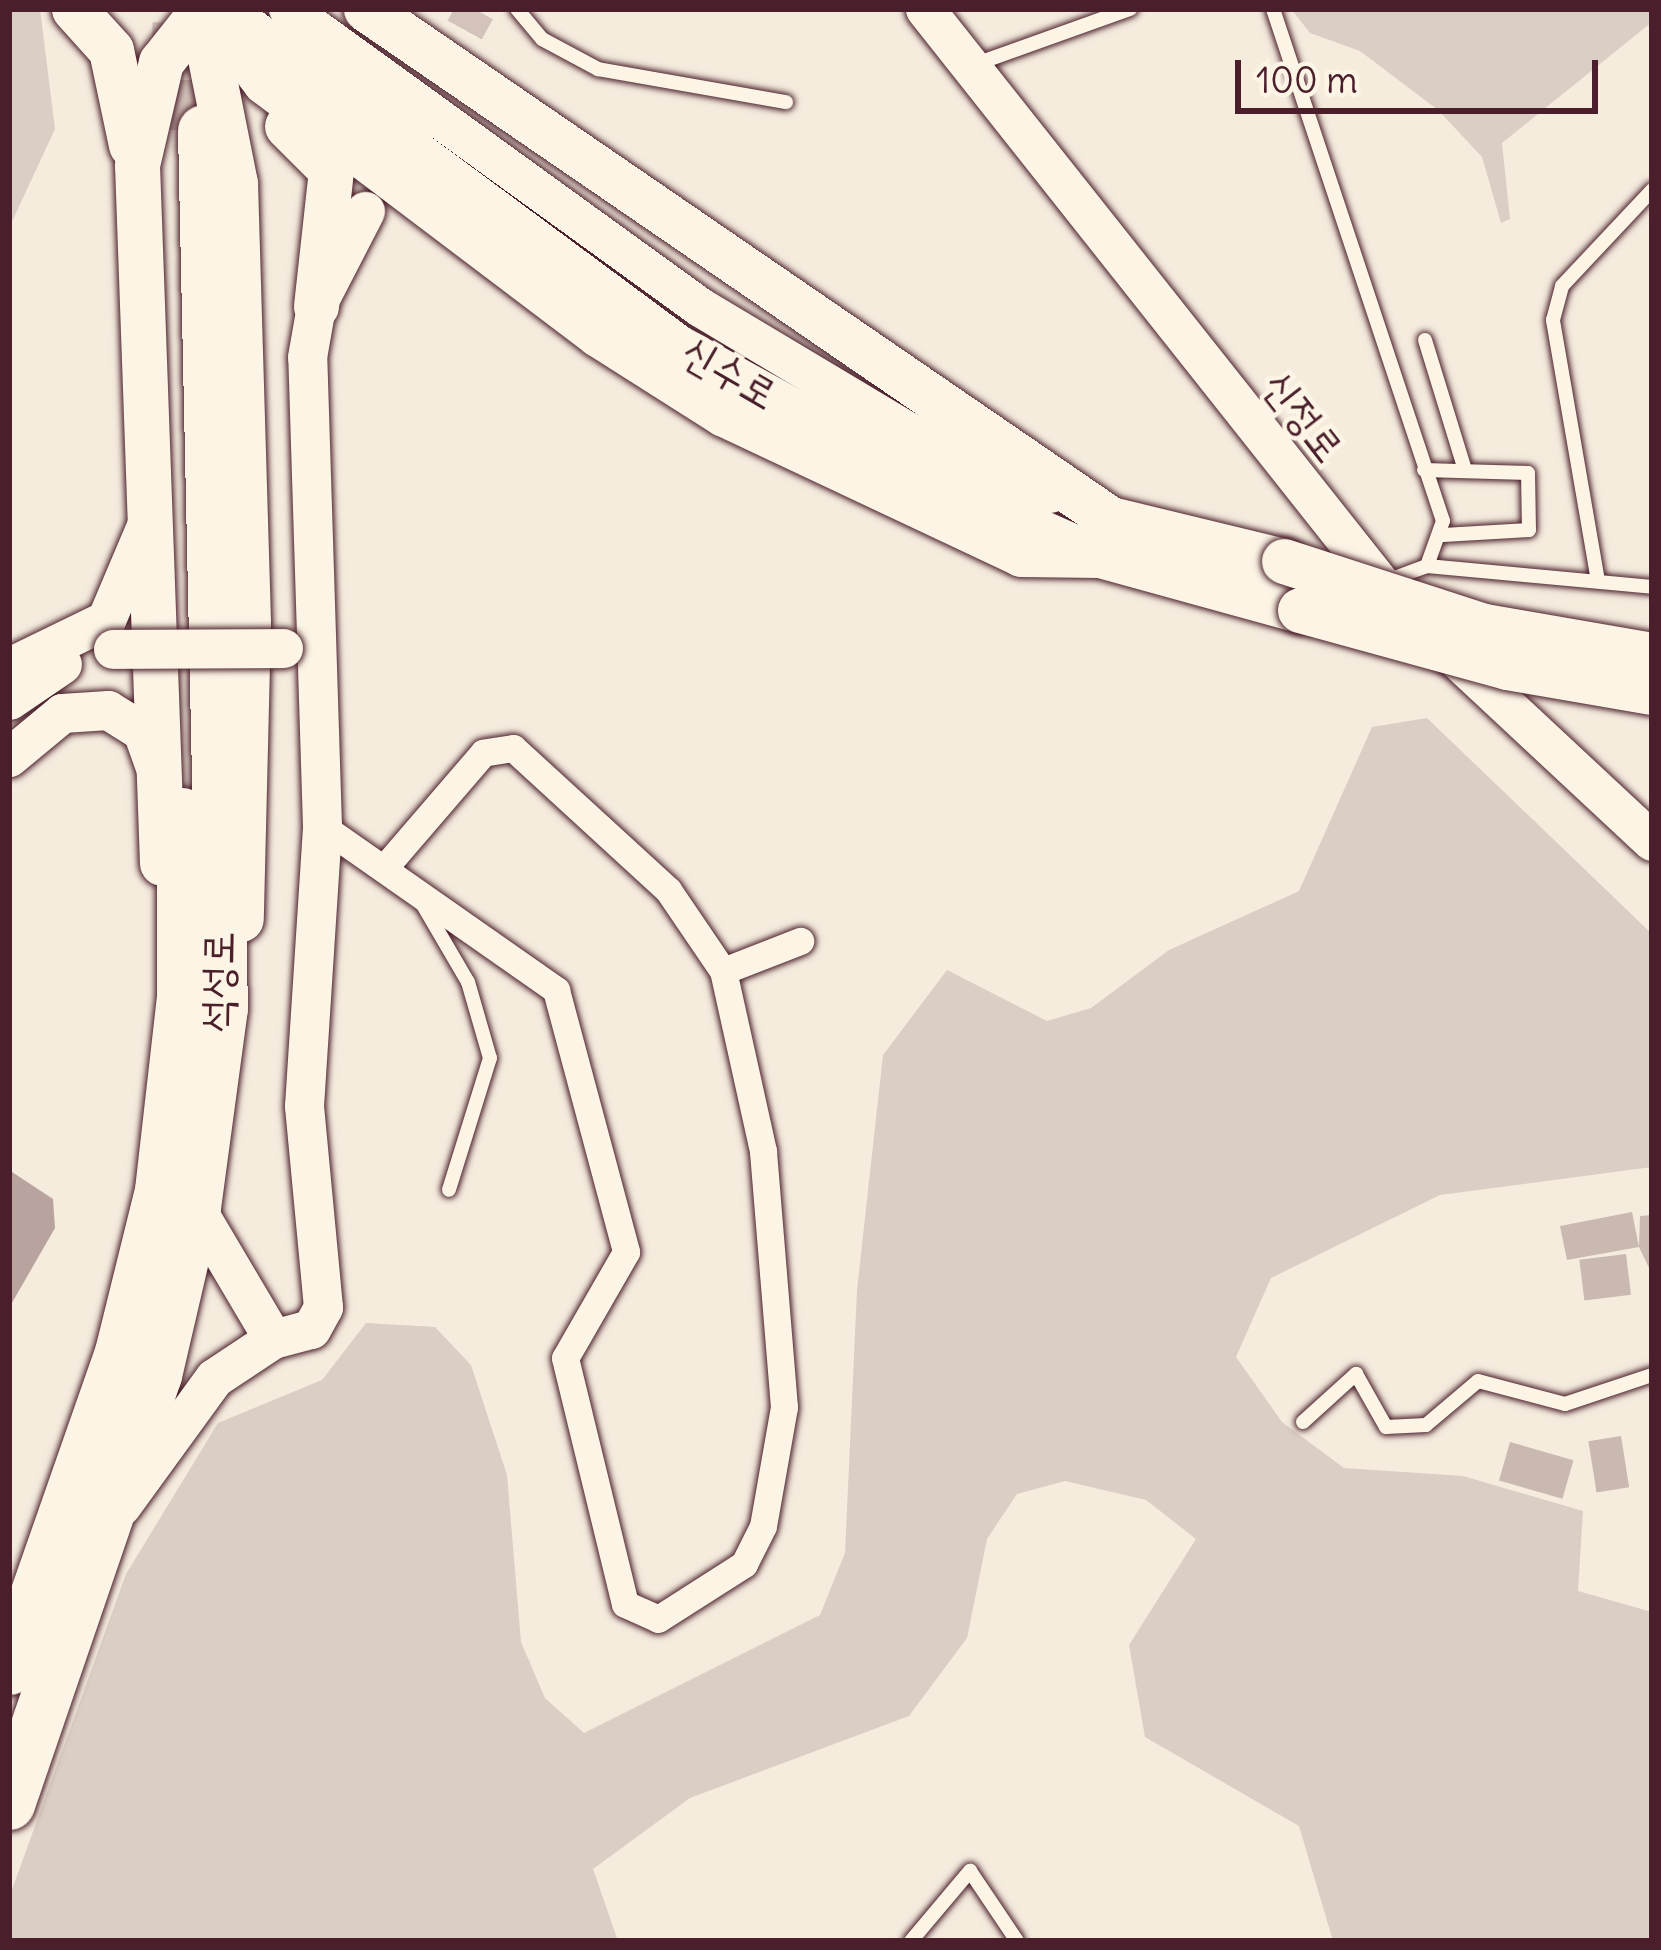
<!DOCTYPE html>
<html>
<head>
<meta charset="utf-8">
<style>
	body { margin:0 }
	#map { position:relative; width:1661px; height:1950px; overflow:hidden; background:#f5ecde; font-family:Delius,"Poor Story",sans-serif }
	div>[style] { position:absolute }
	.green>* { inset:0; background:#dbcec4 }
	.water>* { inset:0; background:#b8a39e }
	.building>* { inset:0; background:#cab9b1; transform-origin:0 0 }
	.secondary-tunnel>* { height:39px; margin-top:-19.5px; transform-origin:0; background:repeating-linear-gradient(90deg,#d3c3ba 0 39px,transparent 0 59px) }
	.highway-tunnel>* { height:51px; margin-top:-25.5px; transform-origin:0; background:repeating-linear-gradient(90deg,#d3c3ba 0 51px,transparent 0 77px) }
	.roads { filter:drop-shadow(0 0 3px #4a1f2b) drop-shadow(0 0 3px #4a1f2b) }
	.lane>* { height:14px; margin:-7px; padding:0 7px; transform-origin:7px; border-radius:7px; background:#fcf5e5 }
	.street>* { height:27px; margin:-13.5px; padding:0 13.5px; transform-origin:13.5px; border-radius:13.5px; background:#fcf5e5 }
	.secondary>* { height:39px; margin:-19.5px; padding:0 19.5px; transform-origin:19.5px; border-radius:19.5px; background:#fcf5e5 }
	.primary>* { height:45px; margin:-22.5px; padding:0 22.5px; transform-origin:22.5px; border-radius:22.5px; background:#fcf5e5 }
	.highway>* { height:51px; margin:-25.5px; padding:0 25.5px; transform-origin:25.5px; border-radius:25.5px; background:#fcf5e5 }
	.bridges { filter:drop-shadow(0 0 3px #4a1f2b) drop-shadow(0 0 3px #4a1f2b) }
	.secondary-bridge>* { height:39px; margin:-19.5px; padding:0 19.5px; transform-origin:19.5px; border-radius:19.5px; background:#fcf5e5 }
	.primary-bridge>* { height:45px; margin:-22.5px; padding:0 22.5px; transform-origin:22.5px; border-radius:22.5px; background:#fcf5e5 }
	span { translate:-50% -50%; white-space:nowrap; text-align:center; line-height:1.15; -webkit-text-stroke:9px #fcf5e5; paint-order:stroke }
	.street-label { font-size:42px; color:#4a1f2b }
	.frame { position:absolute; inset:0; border:12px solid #4a1f2b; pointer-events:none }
	.scale { position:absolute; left:1235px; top:60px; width:363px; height:54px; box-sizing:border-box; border:6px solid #4a1f2b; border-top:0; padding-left:15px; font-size:36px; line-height:42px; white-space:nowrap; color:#4a1f2b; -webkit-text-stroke:9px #fcf5e5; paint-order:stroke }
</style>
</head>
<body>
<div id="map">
	<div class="green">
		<i style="clip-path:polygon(9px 9px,40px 9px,55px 129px,9px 228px)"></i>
		<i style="clip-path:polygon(1291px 9px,1652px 9px,1652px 22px,1502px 143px,1510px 219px,1501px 223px,1482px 157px,1438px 110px,1360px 51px,1310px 33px)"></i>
		<i style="clip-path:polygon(1427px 718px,1652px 934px,1652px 1167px,1440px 1195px,1271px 1278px,1236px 1357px,1282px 1422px,1344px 1468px,1463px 1476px,1583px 1511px,1578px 1591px,1652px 1612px,1652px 1941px,1333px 1941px,1299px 1826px,1145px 1737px,1129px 1645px,1196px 1539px,1146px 1500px,1065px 1481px,1017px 1494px,987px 1539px,967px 1638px,909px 1716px,690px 1798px,593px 1869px,618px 1941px,9px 1941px,9px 1898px,126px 1574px,218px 1423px,322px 1380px,366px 1323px,435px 1327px,471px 1365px,507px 1475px,521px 1642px,545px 1698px,584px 1733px,820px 1615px,845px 1553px,857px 1290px,883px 1055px,947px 970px,1047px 1021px,1091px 1008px,1169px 950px,1299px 891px,1372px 727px)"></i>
	</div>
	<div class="water">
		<i style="clip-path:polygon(9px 1170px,53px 1199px,55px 1228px,9px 1308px)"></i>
	</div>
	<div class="building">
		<i style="clip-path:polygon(1632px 1212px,1639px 1247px,1640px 1216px,1652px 1215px,1652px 1274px,1639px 1247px,1567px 1260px,1560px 1226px)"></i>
		<i style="left:1626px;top:1254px;width:41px;height:47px;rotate:83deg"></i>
		<i style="left:1621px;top:1436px;width:52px;height:33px;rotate:81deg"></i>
		<i style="left:1510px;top:1442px;width:66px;height:40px;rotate:16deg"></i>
	</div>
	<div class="secondary-tunnel">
		<i style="left:408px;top:133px;width:141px;rotate:-61.3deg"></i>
	</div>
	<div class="highway-tunnel">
		<i style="left:177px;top:130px;width:108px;rotate:-89.5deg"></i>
	</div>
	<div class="roads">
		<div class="lane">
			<i style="left:517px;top:9px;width:39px;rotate:50deg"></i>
			<i style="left:542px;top:39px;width:64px;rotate:28.2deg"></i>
			<i style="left:598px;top:69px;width:191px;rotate:10deg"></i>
			<i style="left:1273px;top:9px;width:539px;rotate:71.63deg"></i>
			<i style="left:1443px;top:521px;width:48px;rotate:109.6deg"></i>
			<i style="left:976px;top:64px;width:164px;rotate:-19.7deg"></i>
			<i style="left:1425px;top:340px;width:133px;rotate:72.9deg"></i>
			<i style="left:1424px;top:470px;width:104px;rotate:1.7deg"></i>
			<i style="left:1528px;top:473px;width:57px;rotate:89deg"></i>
			<i style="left:1529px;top:530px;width:86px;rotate:176.7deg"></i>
			<i style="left:1389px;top:580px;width:40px;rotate:-20.2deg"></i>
			<i style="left:1427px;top:566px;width:226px;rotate:5.3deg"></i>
			<i style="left:1598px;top:581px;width:265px;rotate:-99.8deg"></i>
			<i style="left:1553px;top:320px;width:35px;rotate:-75deg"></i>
			<i style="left:1562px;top:286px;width:132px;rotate:-46.8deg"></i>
			<i style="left:420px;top:900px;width:95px;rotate:59.7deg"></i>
			<i style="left:468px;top:982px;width:79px;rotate:73.9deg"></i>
			<i style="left:490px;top:1058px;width:138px;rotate:107.3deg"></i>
			<i style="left:1303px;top:1422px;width:72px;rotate:-42.2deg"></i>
			<i style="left:1356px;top:1374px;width:61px;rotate:60.5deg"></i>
			<i style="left:1386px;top:1427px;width:40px;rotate:-2.9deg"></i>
			<i style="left:1426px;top:1425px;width:68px;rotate:-40.2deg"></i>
			<i style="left:1478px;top:1381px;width:90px;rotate:14.8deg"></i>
			<i style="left:1565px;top:1404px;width:92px;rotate:-18.4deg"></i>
			<i style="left:911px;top:1941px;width:92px;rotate:-49.9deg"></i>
			<i style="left:970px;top:1871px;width:84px;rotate:56.1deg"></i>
		</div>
		<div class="street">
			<i style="left:322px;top:826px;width:286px;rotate:35deg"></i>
			<i style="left:556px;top:990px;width:271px;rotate:75deg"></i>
			<i style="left:626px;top:1252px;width:122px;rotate:119.9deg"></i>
			<i style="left:565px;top:1358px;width:253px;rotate:76.3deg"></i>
			<i style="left:625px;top:1604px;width:36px;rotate:24deg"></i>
			<i style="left:658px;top:1619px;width:102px;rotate:-32.6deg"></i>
			<i style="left:744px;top:1564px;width:42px;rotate:-63.4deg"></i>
			<i style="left:763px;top:1526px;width:121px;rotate:-80deg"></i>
			<i style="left:784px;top:1407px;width:257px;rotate:-94.7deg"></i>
			<i style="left:763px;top:1151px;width:184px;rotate:-102.5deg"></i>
			<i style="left:723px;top:971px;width:98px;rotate:-124.2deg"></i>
			<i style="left:668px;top:890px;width:210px;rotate:-137.5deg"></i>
			<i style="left:513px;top:748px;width:30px;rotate:171deg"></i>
			<i style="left:483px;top:753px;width:152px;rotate:130.7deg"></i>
			<i style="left:723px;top:971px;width:83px;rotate:-21.3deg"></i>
		</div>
		<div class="secondary">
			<i style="left:226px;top:9px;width:563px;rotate:36.54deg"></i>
			<i style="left:678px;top:344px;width:248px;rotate:28.9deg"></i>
			<i style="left:895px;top:464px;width:219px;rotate:24deg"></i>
			<i style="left:288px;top:9px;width:508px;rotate:35.88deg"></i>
			<i style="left:700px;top:307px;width:241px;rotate:30.9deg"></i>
			<i style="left:907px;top:431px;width:156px;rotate:23.4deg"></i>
			<i style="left:925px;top:9px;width:750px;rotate:51.6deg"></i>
			<i style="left:1447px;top:650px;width:280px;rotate:43deg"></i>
			<i style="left:9px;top:667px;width:108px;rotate:-25.9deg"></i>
			<i style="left:106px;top:620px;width:100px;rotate:-67deg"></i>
			<i style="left:9px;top:700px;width:64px;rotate:-34.2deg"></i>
			<i style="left:9px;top:757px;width:69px;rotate:-39.7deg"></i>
			<i style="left:62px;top:713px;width:46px;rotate:-3.7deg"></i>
			<i style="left:108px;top:710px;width:40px;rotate:32deg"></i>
			<i style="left:142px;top:731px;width:41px;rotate:70.3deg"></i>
			<i style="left:195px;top:1207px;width:153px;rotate:59.4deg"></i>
			<i style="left:121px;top:1506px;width:158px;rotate:-54deg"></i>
			<i style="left:214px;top:1378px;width:71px;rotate:-33.5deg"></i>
			<i style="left:273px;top:1339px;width:39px;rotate:-15deg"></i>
			<i style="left:311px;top:1329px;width:25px;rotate:-61deg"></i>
			<i style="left:323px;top:1307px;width:202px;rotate:-95.4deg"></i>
			<i style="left:304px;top:1106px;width:281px;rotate:-86.3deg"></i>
			<i style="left:322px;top:826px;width:469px;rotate:-91.8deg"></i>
			<i style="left:307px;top:357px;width:52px;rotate:-80deg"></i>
			<i style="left:316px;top:306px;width:107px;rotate:-62.7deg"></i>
		</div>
		<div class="primary">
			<i style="left:74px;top:9px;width:55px;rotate:47.9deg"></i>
			<i style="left:111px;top:50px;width:97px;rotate:78.1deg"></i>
			<i style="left:209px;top:9px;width:92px;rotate:52.5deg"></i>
			<i style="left:265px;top:82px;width:418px;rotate:37.1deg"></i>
			<i style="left:598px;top:334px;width:149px;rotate:32.4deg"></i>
			<i style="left:724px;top:414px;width:328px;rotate:25.2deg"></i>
			<i style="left:1021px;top:554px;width:79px;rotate:0.7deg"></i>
			<i style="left:1100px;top:555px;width:207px;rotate:15.4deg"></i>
			<i style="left:366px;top:9px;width:902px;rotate:34.43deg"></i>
			<i style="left:1110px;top:519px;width:179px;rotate:13.6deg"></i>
			<i style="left:203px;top:23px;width:163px;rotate:78.7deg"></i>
			<i style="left:235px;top:183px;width:440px;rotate:88.3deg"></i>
			<i style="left:248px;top:623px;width:296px;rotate:91.4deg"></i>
			<i style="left:287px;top:126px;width:62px;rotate:45deg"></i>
			<i style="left:331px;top:170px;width:137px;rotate:96.3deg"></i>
			<i style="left:162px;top:863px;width:698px;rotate:-92.05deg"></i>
			<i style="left:137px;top:165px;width:106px;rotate:-76.9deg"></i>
			<i style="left:161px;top:62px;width:68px;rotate:-51.6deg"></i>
		</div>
		<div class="highway">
			<i style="left:9px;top:1669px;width:336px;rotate:-70.7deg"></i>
			<i style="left:120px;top:1352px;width:167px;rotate:-76.1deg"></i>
			<i style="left:160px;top:1190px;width:195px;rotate:-83.5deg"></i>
			<i style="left:182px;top:996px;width:183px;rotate:-90deg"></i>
			<i style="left:9px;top:1804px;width:453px;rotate:-71.1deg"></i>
			<i style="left:156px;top:1375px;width:172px;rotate:-76.9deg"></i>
			<i style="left:195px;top:1207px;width:201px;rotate:-82.3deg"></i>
			<i style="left:222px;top:1008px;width:878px;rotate:-91.24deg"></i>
		</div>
	</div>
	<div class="bridges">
		<div class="secondary-bridge">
			<i style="left:113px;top:649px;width:170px;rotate:-0.3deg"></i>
		</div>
		<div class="primary-bridge">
			<i style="left:1284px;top:561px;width:210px;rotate:18deg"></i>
			<i style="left:1484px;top:626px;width:170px;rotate:9.8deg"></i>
			<i style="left:1300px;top:610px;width:215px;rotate:15.4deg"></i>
			<i style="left:1507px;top:667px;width:147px;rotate:9.8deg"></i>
		</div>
	</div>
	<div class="street-label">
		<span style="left:730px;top:372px;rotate:30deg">신수로</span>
		<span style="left:1304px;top:416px;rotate:52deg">신정로</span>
		<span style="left:217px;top:982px;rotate:-89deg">석성로</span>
	</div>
	<div class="frame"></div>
	<div class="scale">100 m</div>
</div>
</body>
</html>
